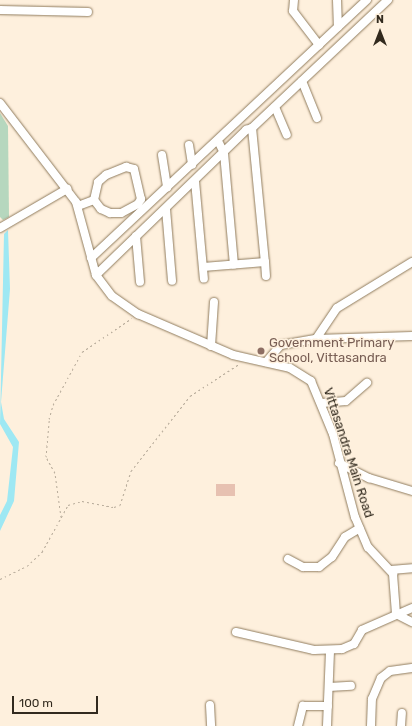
<!DOCTYPE html>
<html>
<head>
<meta charset="utf-8">
<style>
	body { margin:0 }
	#map { position:relative; width:412px; height:726px; overflow:hidden; background:#fef0dd; font-family:Rubik,sans-serif }
	div>[style] { position:absolute }
	.green>* { inset:0; background:#b6d7be }
	.water>* { inset:0; background:#9ee8f3 }
	.building>* { inset:0; background:#e7c1b1; transform-origin:0 0 }
	.path>* { height:1px; margin-top:-0.5px; transform-origin:0; background:repeating-linear-gradient(90deg,#b7ab9a 0 2px,transparent 0 5px) }
	.roads { filter:drop-shadow(0 0 1px #907c5e) drop-shadow(0 0 1px #907c5e) }
	.minor>* { height:8px; margin:-4px; padding:0 4px; transform-origin:4px; border-radius:4px; background:#fff }
	.dots>* { width:11px; height:11px; translate:-50% -50%; box-sizing:border-box; border:2px solid #fef0dd; border-radius:50% }
	span { translate:-50% -50%; white-space:nowrap; text-align:center; line-height:1.15; -webkit-text-stroke:3px #fef0dd; paint-order:stroke }
	.education-label { font-size:13px; color:#785e54 }
	.left { translate:0 -50%; text-align:left }
	.street-label { font-size:13px; color:#322a1e }
	.north { position:absolute; left:360px; top:12px; width:40px; height:40px; -webkit-text-stroke:3px #fef0dd; paint-order:stroke; rotate:0deg; font-size:11px; font-weight:700; line-height:16px; text-align:center; color:#322a1e }
	.north::after { content:''; display:block; margin:auto; width:14px; height:18px; background:#322a1e; clip-path:polygon(50% 0,100% 100%,50% 72%,0 100%) }
	.scale { position:absolute; left:12px; top:696px; width:86px; height:18px; box-sizing:border-box; border:2px solid #322a1e; border-top:0; padding-left:5px; font-size:12px; line-height:14px; white-space:nowrap; color:#322a1e; -webkit-text-stroke:3px #fef0dd; paint-order:stroke }
</style>
</head>
<body>
<div id="map">
	<div class="green">
		<i style="clip-path:polygon(0 113px,8px 126px,9px 217px,3px 220px,0 217px)"></i>
	</div>
	<div class="water">
		<i style="clip-path:polygon(8px 230px,10px 289px,1px 402px,4px 419px,19px 442px,14px 501px,0 531px,0 515px,7px 501px,13px 447px,0 424px,4px 234px)"></i>
	</div>
	<div class="building">
		<i style="left:216px;top:484px;width:19px;height:12px"></i>
	</div>
	<div class="path">
		<i style="left:61px;top:517px;width:44px;rotate:-97.8deg"></i>
		<i style="left:55px;top:473px;width:18px;rotate:-119deg"></i>
		<i style="left:46px;top:457px;width:38px;rotate:-85deg"></i>
		<i style="left:49px;top:419px;width:15px;rotate:-74deg"></i>
		<i style="left:53px;top:405px;width:60px;rotate:-61.3deg"></i>
		<i style="left:82px;top:352px;width:60px;rotate:-34.2deg"></i>
		<i style="left:0;top:579px;width:30px;rotate:-26deg"></i>
		<i style="left:27px;top:566px;width:21px;rotate:-43deg"></i>
		<i style="left:42px;top:552px;width:54px;rotate:-61deg"></i>
		<i style="left:68px;top:505px;width:15px;rotate:-16deg"></i>
		<i style="left:82px;top:501px;width:33px;rotate:11deg"></i>
		<i style="left:114px;top:507px;width:6px;rotate:-18deg"></i>
		<i style="left:120px;top:505px;width:36px;rotate:-72deg"></i>
		<i style="left:131px;top:471px;width:95px;rotate:-51.8deg"></i>
		<i style="left:190px;top:396px;width:59px;rotate:-33.1deg"></i>
	</div>
	<div class="roads">
		<div class="minor">
			<i style="left:294px;top:0;width:11px;rotate:95deg"></i>
			<i style="left:293px;top:11px;width:43px;rotate:52.6deg"></i>
			<i style="left:337px;top:0;width:27px;rotate:88deg"></i>
			<i style="left:0;top:10px;width:88px;rotate:1.3deg"></i>
			<i style="left:302px;top:81px;width:40px;rotate:68deg"></i>
			<i style="left:0;top:103px;width:125px;rotate:52.5deg"></i>
			<i style="left:76px;top:202px;width:76px;rotate:74.7deg"></i>
			<i style="left:96px;top:275px;width:26px;rotate:53deg"></i>
			<i style="left:112px;top:296px;width:32px;rotate:35deg"></i>
			<i style="left:138px;top:314px;width:103px;rotate:23.3deg"></i>
			<i style="left:233px;top:355px;width:58px;rotate:12.8deg"></i>
			<i style="left:290px;top:368px;width:25px;rotate:32deg"></i>
			<i style="left:311px;top:381px;width:57px;rotate:67.5deg"></i>
			<i style="left:333px;top:434px;width:86px;rotate:75.2deg"></i>
			<i style="left:355px;top:517px;width:33px;rotate:67deg"></i>
			<i style="left:368px;top:547px;width:37px;rotate:47deg"></i>
			<i style="left:393px;top:574px;width:40px;rotate:85.7deg"></i>
			<i style="left:396px;top:614px;width:18px;rotate:27deg"></i>
			<i style="left:275px;top:107px;width:30px;rotate:67deg"></i>
			<i style="left:252px;top:128px;width:187px;rotate:-43.3deg"></i>
			<i style="left:218px;top:141px;width:13px;rotate:63deg"></i>
			<i style="left:224px;top:153px;width:112px;rotate:84.9deg"></i>
			<i style="left:189px;top:145px;width:20px;rotate:81deg"></i>
			<i style="left:162px;top:155px;width:33px;rotate:81deg"></i>
			<i style="left:195px;top:181px;width:98px;rotate:84.8deg"></i>
			<i style="left:78px;top:206px;width:17px;rotate:-21deg"></i>
			<i style="left:94px;top:200px;width:18px;rotate:-77deg"></i>
			<i style="left:98px;top:182px;width:11px;rotate:-41deg"></i>
			<i style="left:106px;top:175px;width:22px;rotate:-22deg"></i>
			<i style="left:126px;top:167px;width:8px;rotate:14deg"></i>
			<i style="left:134px;top:169px;width:31px;rotate:77deg"></i>
			<i style="left:141px;top:199px;width:6px;rotate:121deg"></i>
			<i style="left:138px;top:204px;width:19px;rotate:152deg"></i>
			<i style="left:121px;top:213px;width:11px;rotate:180deg"></i>
			<i style="left:110px;top:213px;width:10px;rotate:-156deg"></i>
			<i style="left:101px;top:209px;width:11px;rotate:-128deg"></i>
			<i style="left:166px;top:209px;width:72px;rotate:85.2deg"></i>
			<i style="left:0;top:228px;width:78px;rotate:-30.2deg"></i>
			<i style="left:136px;top:236px;width:46px;rotate:85deg"></i>
			<i style="left:91px;top:258px;width:378px;rotate:-43.1deg"></i>
			<i style="left:265px;top:262px;width:14px;rotate:86deg"></i>
			<i style="left:96px;top:275px;width:209px;rotate:-44deg"></i>
			<i style="left:246px;top:130px;width:6px;rotate:-18deg"></i>
			<i style="left:252px;top:128px;width:135px;rotate:84.5deg"></i>
			<i style="left:265px;top:262px;width:62px;rotate:175.4deg"></i>
			<i style="left:316px;top:339px;width:96px;rotate:-1.8deg"></i>
			<i style="left:211px;top:346px;width:44px;rotate:-86.1deg"></i>
			<i style="left:266px;top:362px;width:23px;rotate:-49deg"></i>
			<i style="left:281px;top:345px;width:36px;rotate:-10deg"></i>
			<i style="left:316px;top:339px;width:37px;rotate:-56deg"></i>
			<i style="left:337px;top:308px;width:88px;rotate:-31.5deg"></i>
			<i style="left:322px;top:403px;width:24px;rotate:-5deg"></i>
			<i style="left:346px;top:401px;width:28px;rotate:-41deg"></i>
			<i style="left:339px;top:463px;width:34px;rotate:27deg"></i>
			<i style="left:369px;top:478px;width:45px;rotate:16.8deg"></i>
			<i style="left:288px;top:559px;width:17px;rotate:28deg"></i>
			<i style="left:303px;top:567px;width:16px"></i>
			<i style="left:319px;top:567px;width:16px;rotate:-38deg"></i>
			<i style="left:332px;top:557px;width:24px;rotate:-57deg"></i>
			<i style="left:345px;top:537px;width:17px;rotate:-31deg"></i>
			<i style="left:391px;top:570px;width:21px;rotate:-5deg"></i>
			<i style="left:236px;top:632px;width:80px;rotate:13deg"></i>
			<i style="left:314px;top:650px;width:28px;rotate:-2deg"></i>
			<i style="left:342px;top:649px;width:13px;rotate:-23deg"></i>
			<i style="left:354px;top:644px;width:16px;rotate:-60deg"></i>
			<i style="left:362px;top:630px;width:55px;rotate:-23.7deg"></i>
			<i style="left:329px;top:687px;width:22px;rotate:-3deg"></i>
			<i style="left:210px;top:705px;width:21px;rotate:87deg"></i>
			<i style="left:298px;top:726px;width:21px;rotate:-76deg"></i>
			<i style="left:303px;top:706px;width:25px"></i>
			<i style="left:327px;top:726px;width:76px;rotate:-87.7deg"></i>
			<i style="left:371px;top:726px;width:27px;rotate:-88deg"></i>
			<i style="left:372px;top:699px;width:23px;rotate:-67deg"></i>
			<i style="left:381px;top:678px;width:11px;rotate:-38deg"></i>
			<i style="left:390px;top:671px;width:22px;rotate:-8deg"></i>
			<i style="left:401px;top:726px;width:13px;rotate:-86deg"></i>
		</div>
	</div>
	<div class="dots">
		<i style="left:261px;top:351px;background:#8d6e63"></i>
	</div>
	<div class="education-label">
		<span class="left" style="left:269px;top:351px">Government Primary<br>School, Vittasandra</span>
	</div>
	<div class="street-label">
		<span style="left:348px;top:453px;rotate:72deg">Vittasandra Main Road</span>
	</div>
	<div class="north">N</div>
	<div class="scale">100 m</div>
</div>
</body>
</html>
